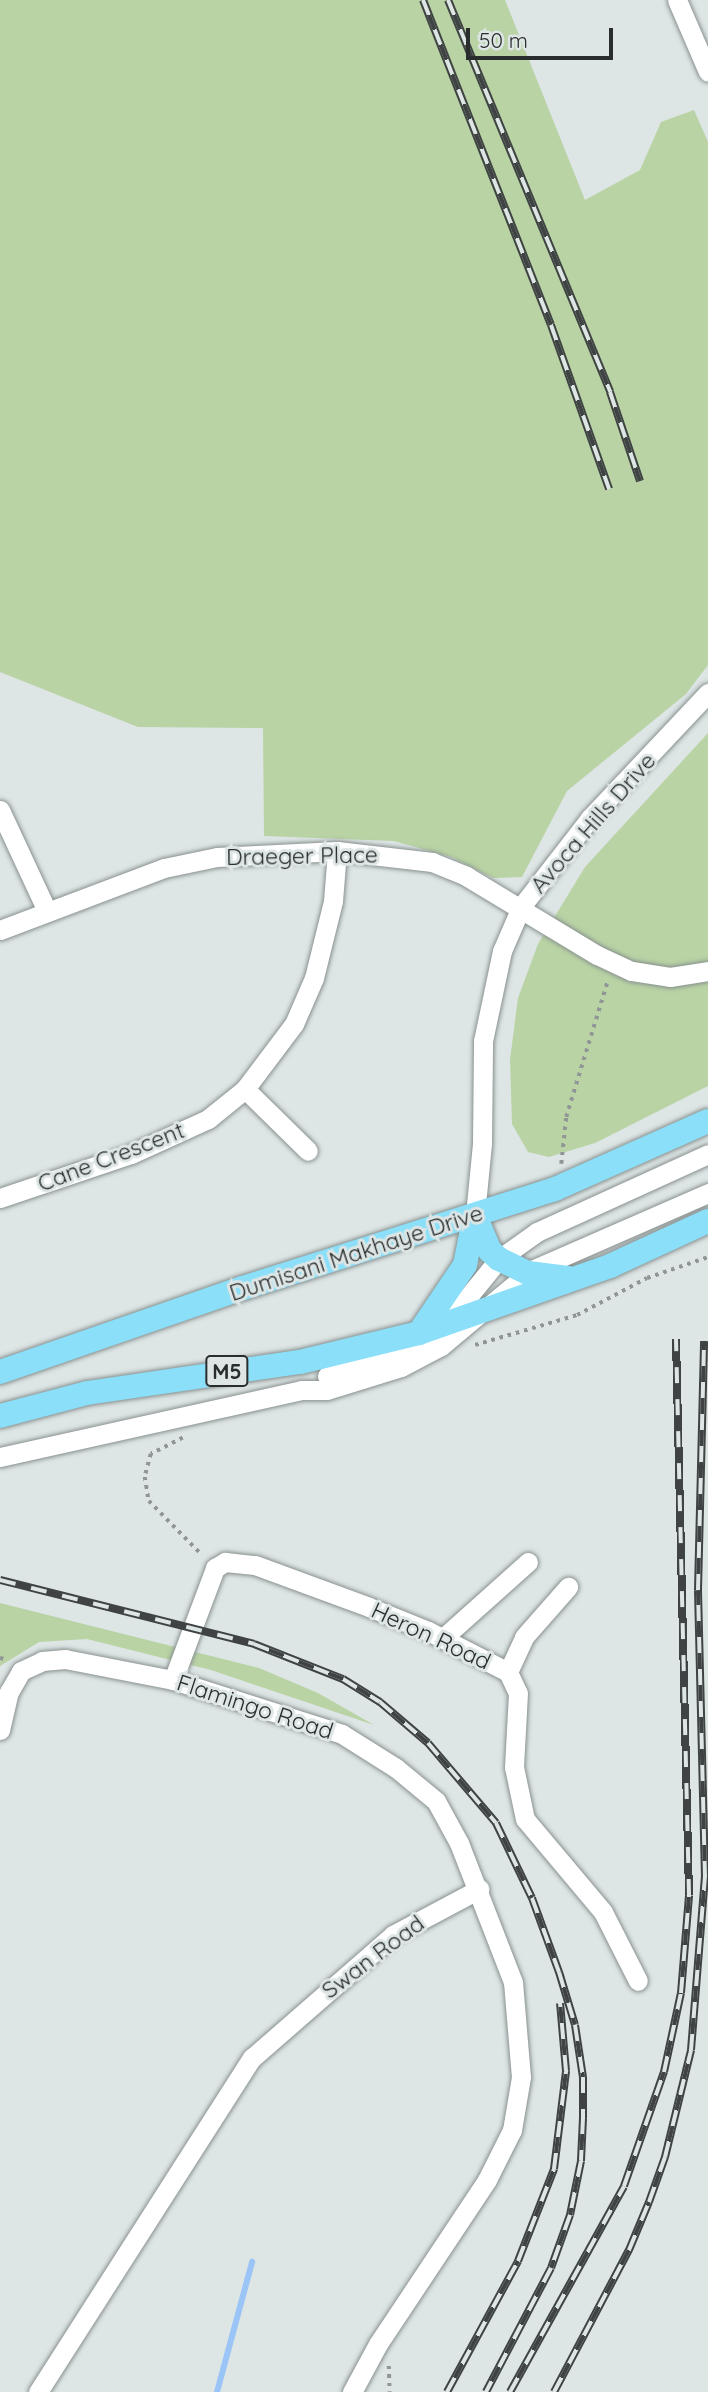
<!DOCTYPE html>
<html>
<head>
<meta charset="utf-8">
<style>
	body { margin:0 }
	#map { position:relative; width:708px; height:2392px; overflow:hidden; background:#dde5e5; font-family:Quicksand,sans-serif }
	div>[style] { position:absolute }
	.green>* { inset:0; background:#b9d3a4 }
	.stream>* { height:6px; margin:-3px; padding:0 3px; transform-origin:3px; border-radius:3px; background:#9bc5f7 }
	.path>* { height:3.5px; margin-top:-1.75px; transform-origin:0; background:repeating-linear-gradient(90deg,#909696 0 3.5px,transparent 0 8.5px) }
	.roads { filter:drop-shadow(0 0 2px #899190) drop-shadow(0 0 2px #899190) }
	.minor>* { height:19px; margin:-9.5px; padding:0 9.5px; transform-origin:9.5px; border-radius:9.5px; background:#fff }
	.major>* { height:24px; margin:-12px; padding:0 12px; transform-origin:12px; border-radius:12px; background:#8bdff8 }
	.rail>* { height:8px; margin-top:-4px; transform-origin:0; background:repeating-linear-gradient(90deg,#dde5e5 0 16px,#3f4343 0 32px); box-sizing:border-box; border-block:2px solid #3f4343 }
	span { translate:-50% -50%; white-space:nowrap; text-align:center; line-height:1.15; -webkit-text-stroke:6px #dde5e5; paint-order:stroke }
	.shield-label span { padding:2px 5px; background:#dde5e5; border:2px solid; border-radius:5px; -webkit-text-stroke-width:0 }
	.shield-label { font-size:21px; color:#2a2d2d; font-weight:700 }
	.street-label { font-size:23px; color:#2a2d2d }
	.scale { position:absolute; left:466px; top:28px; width:147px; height:32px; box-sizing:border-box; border:4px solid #2a2d2d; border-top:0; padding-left:9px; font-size:21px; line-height:24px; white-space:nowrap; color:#2a2d2d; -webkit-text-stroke:5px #dde5e5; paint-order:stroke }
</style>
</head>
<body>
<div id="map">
	<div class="green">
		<i style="clip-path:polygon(0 0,505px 0,585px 200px,640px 170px,661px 122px,694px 110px,708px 142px,708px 665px,686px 694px,567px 791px,522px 877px,493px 878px,451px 857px,394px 841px,264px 836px,263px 728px,138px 727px,0 672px)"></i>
		<i style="clip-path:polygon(708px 733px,708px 1086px,595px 1143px,549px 1157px,528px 1152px,512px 1124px,510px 1060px,518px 998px,538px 944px,585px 867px)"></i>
		<i style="clip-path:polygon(0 1603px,259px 1668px,318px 1693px,374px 1725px,211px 1670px,87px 1639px,39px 1642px,0 1666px)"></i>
	</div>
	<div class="stream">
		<i style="left:217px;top:2392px;width:135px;rotate:-74.9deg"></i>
	</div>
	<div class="path">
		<i style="left:561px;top:1164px;width:47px;rotate:-83.9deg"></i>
		<i style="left:566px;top:1117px;width:143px;rotate:-73deg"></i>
		<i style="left:475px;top:1345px;width:106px;rotate:-16.4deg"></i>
		<i style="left:577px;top:1315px;width:79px;rotate:-27.9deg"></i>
		<i style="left:647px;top:1278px;width:65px;rotate:-19deg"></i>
		<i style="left:183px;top:1438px;width:36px;rotate:153deg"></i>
		<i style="left:151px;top:1454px;width:24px;rotate:105deg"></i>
		<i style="left:145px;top:1477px;width:24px;rotate:81deg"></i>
		<i style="left:149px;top:1501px;width:76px;rotate:45.5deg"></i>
		<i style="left:0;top:1658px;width:8px;rotate:14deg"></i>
		<i style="left:389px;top:2366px;width:26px;rotate:88deg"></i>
	</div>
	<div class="roads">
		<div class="minor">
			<i style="left:677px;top:0;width:78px;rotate:66.7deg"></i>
			<i style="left:0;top:810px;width:109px;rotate:65.1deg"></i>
			<i style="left:0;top:930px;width:175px;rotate:-20.7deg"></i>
			<i style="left:164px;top:868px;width:54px;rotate:-11.7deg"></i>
			<i style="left:217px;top:857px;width:120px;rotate:-2.9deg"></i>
			<i style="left:337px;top:851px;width:96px;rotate:6.6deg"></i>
			<i style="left:432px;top:862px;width:37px;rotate:22deg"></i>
			<i style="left:466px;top:876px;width:153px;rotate:31.1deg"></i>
			<i style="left:597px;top:955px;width:38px;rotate:25deg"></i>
			<i style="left:632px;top:971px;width:38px;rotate:9deg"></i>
			<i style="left:670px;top:977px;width:38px;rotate:-9deg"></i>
			<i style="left:245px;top:1089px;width:88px;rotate:44.5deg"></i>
			<i style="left:0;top:1198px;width:138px;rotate:-18.6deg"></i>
			<i style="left:131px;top:1154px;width:85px;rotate:-24.4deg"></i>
			<i style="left:208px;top:1119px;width:48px;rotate:-39deg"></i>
			<i style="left:245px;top:1089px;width:81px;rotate:-53deg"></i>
			<i style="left:294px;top:1024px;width:50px;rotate:-66.5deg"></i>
			<i style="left:314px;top:978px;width:79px;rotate:-76.1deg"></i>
			<i style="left:333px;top:901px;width:50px;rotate:-85.4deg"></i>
			<i style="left:475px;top:1215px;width:72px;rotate:-84.4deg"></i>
			<i style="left:482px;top:1143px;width:102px;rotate:-89.4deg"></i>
			<i style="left:483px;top:1041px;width:92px;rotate:-78.1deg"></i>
			<i style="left:502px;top:951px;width:48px;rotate:-66.6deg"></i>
			<i style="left:521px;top:907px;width:113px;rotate:-52.2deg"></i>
			<i style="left:590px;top:818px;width:172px;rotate:-46.7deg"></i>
			<i style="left:327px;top:1376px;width:99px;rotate:-19.5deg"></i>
			<i style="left:420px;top:1343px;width:38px;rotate:-39deg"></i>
			<i style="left:450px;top:1319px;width:77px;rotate:-50.8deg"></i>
			<i style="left:499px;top:1259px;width:47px;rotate:-35.4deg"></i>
			<i style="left:537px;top:1232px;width:188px;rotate:-24.5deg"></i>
			<i style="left:0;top:1457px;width:308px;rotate:-12.5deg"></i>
			<i style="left:301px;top:1390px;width:26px"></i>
			<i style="left:327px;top:1390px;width:77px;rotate:-17.3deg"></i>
			<i style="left:401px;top:1367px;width:45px;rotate:-27.7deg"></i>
			<i style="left:441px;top:1346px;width:119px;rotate:-39.9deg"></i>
			<i style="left:532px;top:1270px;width:192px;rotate:-23.6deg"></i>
			<i style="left:443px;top:1638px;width:114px;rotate:-41.8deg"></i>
			<i style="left:508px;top:1672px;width:38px;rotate:-65deg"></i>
			<i style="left:524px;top:1637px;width:67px;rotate:-48.7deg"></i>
			<i style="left:173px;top:1680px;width:120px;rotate:-69.4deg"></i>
			<i style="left:215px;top:1568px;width:12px;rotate:-31deg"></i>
			<i style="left:225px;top:1562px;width:30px;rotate:6deg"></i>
			<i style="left:255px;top:1565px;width:121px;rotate:20.2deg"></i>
			<i style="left:369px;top:1607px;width:64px;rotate:22.1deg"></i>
			<i style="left:428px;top:1631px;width:90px;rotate:27.1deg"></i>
			<i style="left:508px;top:1672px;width:23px;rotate:65deg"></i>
			<i style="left:518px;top:1693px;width:74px;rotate:93.1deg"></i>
			<i style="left:514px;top:1767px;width:53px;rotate:78.1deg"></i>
			<i style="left:525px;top:1819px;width:121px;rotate:50deg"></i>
			<i style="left:603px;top:1912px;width:77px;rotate:63.1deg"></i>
			<i style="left:0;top:1730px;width:39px;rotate:-77deg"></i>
			<i style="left:9px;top:1692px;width:24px;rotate:-60deg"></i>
			<i style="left:21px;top:1671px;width:23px;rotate:-25deg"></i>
			<i style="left:42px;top:1661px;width:23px;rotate:-5deg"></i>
			<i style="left:65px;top:1659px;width:110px;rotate:11deg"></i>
			<i style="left:173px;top:1680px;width:177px;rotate:17.7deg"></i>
			<i style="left:342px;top:1734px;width:64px;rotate:32.2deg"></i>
			<i style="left:396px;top:1768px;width:52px;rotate:39.5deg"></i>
			<i style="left:436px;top:1801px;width:48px;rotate:61.3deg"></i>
			<i style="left:459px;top:1843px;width:149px;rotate:68.8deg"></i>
			<i style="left:513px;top:1982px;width:95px;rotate:85.2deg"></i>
			<i style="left:521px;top:2077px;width:54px;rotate:99.6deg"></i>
			<i style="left:512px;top:2130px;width:56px;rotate:116.6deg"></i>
			<i style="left:487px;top:2180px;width:197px;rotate:123.6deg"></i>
			<i style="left:378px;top:2344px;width:55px;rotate:118.4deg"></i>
			<i style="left:38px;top:2392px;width:397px;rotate:-57.4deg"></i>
			<i style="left:252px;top:2058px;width:187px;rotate:-41.1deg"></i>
			<i style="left:393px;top:1935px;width:98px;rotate:-28.1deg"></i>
		</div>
		<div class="major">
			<i style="left:476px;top:1218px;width:36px;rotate:67deg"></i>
			<i style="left:490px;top:1251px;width:12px;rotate:42deg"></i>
			<i style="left:499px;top:1259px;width:32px;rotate:26deg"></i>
			<i style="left:528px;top:1273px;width:40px;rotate:7.1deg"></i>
			<i style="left:419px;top:1333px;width:82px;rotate:-55.9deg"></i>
			<i style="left:465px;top:1265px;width:51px;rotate:-78.7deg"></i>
			<i style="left:0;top:1372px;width:257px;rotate:-19.1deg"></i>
			<i style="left:243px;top:1288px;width:327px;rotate:-17.6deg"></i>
			<i style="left:555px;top:1189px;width:167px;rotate:-24deg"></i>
			<i style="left:0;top:1416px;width:90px;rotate:-14.8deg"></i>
			<i style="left:87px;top:1393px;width:215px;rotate:-8.3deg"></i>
			<i style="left:300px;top:1362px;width:122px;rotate:-13.7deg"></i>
			<i style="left:419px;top:1333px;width:202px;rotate:-19.3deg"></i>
			<i style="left:610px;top:1266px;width:108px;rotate:-24.7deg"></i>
		</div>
	</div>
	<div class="rail">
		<i style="left:423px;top:0;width:349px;rotate:68.5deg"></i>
		<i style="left:551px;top:325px;width:174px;rotate:70.5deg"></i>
		<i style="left:448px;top:0;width:424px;rotate:67.5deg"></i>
		<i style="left:610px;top:392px;width:94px;rotate:71.4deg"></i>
		<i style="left:0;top:1580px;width:262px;rotate:14.1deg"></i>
		<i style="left:254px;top:1644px;width:96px;rotate:21.5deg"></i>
		<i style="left:343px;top:1679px;width:44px;rotate:31.9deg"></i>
		<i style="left:380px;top:1702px;width:63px;rotate:40.5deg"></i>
		<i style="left:428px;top:1743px;width:105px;rotate:49.6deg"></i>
		<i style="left:496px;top:1823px;width:83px;rotate:64.4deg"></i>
		<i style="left:532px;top:1898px;width:79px;rotate:70deg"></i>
		<i style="left:559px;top:1972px;width:55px;rotate:73.2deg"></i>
		<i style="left:575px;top:2025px;width:53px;rotate:81.3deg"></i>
		<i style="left:583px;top:2077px;width:41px;rotate:90deg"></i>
		<i style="left:583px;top:2118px;width:43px;rotate:92.7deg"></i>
		<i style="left:581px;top:2161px;width:55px;rotate:101.5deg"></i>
		<i style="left:570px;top:2215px;width:56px;rotate:109.7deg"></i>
		<i style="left:551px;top:2268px;width:140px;rotate:117.7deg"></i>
		<i style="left:447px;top:2392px;width:149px;rotate:-61.5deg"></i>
		<i style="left:518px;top:2261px;width:99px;rotate:-68.6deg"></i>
		<i style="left:554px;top:2169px;width:99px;rotate:-83deg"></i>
		<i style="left:566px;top:2071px;width:68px;rotate:-95deg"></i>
		<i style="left:510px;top:2392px;width:235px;rotate:-61deg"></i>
		<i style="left:624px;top:2186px;width:121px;rotate:-70.7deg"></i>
		<i style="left:664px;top:2072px;width:81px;rotate:-77.9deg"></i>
		<i style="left:681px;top:1993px;width:98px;rotate:-85.3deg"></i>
		<i style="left:689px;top:1895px;width:556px;rotate:-91.34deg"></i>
		<i style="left:554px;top:2392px;width:161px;rotate:-62.2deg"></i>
		<i style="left:629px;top:2250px;width:52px;rotate:-67.4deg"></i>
		<i style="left:649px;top:2202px;width:48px;rotate:-70.4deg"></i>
		<i style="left:665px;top:2157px;width:110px;rotate:-76.3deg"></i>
		<i style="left:691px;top:2050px;width:174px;rotate:-85.4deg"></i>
		<i style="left:705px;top:1877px;width:287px;rotate:-91.4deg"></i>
		<i style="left:698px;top:1590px;width:249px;rotate:-88.6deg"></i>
	</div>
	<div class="shield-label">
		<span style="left:227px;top:1371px">M5</span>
	</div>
	<div class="street-label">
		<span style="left:593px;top:823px;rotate:-49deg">Avoca Hills Drive</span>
		<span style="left:302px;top:856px;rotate:-1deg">Draeger Place</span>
		<span style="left:111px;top:1157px;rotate:-21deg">Cane Crescent</span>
		<span style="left:356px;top:1253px;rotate:-18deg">Dumisani Makhaye Drive</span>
		<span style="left:431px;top:1636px;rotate:25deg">Heron Road</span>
		<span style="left:255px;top:1707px;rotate:18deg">Flamingo Road</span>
		<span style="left:373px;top:1957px;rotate:-37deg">Swan Road</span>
	</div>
	<div class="scale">50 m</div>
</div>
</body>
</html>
